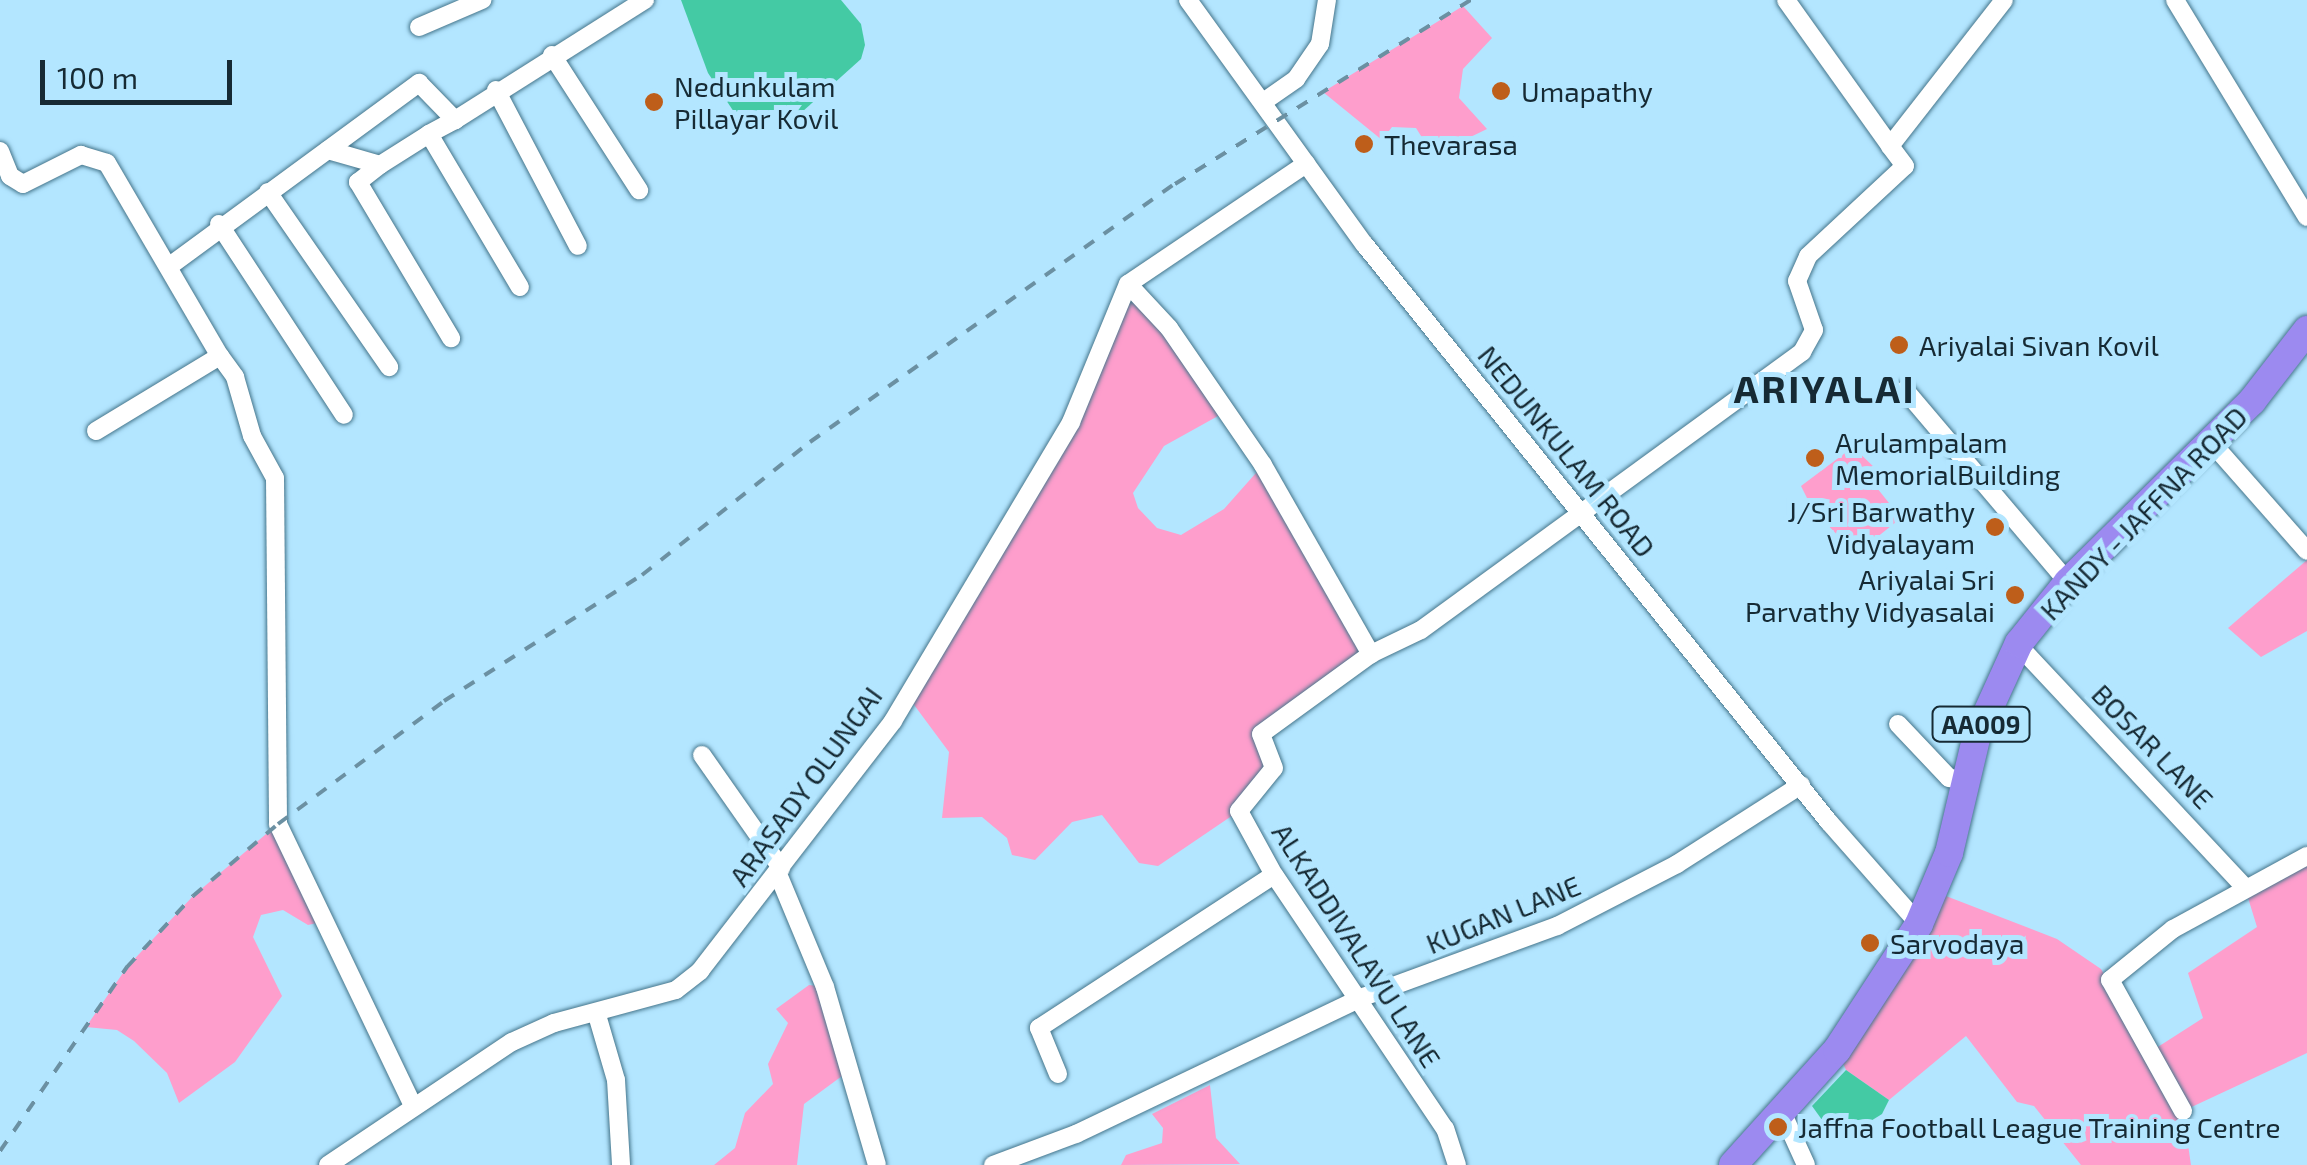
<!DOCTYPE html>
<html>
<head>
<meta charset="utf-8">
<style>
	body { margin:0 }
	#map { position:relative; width:2307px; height:1165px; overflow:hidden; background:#b3e6ff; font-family:"Exo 2",sans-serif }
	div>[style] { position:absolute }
	.green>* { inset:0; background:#fe9ecc }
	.water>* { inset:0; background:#44caa4 }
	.roads { filter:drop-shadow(0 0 2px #45758b) drop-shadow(0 0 2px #45758b) }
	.minor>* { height:18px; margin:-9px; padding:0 9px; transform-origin:9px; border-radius:9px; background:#fff }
	.highway>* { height:28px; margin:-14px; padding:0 14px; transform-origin:14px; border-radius:14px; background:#9c8af0 }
	.rail>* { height:4px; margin-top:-2px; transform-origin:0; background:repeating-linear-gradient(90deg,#6b90a2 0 12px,transparent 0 24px) }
	.dots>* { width:28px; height:28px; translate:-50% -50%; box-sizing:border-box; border:5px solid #b3e6ff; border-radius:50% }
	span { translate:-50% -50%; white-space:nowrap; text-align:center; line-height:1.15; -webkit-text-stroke:10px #b3e6ff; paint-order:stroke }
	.shield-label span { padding:2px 8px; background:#b3e6ff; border:2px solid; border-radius:8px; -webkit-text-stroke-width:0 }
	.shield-label { font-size:25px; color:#162a34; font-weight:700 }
	.poi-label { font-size:28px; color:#162a34 }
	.left { translate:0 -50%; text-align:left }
	.right { translate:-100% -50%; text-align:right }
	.street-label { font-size:28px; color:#162a34 }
	.district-label { font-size:38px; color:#162a34; font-weight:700; letter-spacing:2.5px }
	.scale { position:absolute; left:40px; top:60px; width:192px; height:45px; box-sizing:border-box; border:5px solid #162a34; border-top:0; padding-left:12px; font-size:30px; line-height:35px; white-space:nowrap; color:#162a34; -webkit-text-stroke:8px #b3e6ff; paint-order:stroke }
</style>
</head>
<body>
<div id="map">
	<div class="green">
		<i style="clip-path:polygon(1463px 6px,1492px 38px,1463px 69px,1459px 98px,1487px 129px,1433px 155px,1416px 128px,1392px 127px,1382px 140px,1323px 92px)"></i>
		<i style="clip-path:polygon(1128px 284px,1227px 411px,1164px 446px,1133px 493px,1138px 508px,1157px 528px,1181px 535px,1224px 509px,1263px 465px,1371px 654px,1261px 734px,1274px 768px,1239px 811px,1158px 866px,1139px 863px,1102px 815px,1072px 822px,1035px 860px,1012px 855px,1007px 838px,982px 817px,942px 818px,949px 752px,906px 694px,1071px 422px)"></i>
		<i style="clip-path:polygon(1853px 447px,1876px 469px,1873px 483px,1901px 518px,1856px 554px,1813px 510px,1801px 486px)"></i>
		<i style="clip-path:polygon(2307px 560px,2307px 631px,2261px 657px,2228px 628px)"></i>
		<i style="clip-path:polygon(278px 824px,317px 923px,308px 925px,283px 910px,261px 915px,253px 937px,282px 996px,235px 1062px,179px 1103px,167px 1073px,134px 1041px,117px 1030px,86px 1027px,127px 967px,193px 896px)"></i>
		<i style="clip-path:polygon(2307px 856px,2307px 1053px,2183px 1111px,2191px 1165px,2081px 1165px,2034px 1106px,2017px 1102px,1966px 1036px,1889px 1100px,1846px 1070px,1837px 1050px,1933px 891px,2057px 939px,2101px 969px,2150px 1052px,2203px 1018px,2188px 973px,2257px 927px,2245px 888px)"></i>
		<i style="clip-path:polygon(809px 985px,825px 987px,842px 1076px,804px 1104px,797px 1165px,714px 1165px,735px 1148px,745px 1113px,773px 1084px,768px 1064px,788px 1023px,776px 1009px)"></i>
		<i style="clip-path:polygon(1210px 1085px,1216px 1138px,1240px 1164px,1121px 1165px,1126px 1155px,1162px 1143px,1163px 1128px,1152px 1114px)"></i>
	</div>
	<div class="water">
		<i style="clip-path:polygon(681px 0,841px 0,861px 24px,865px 45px,861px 59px,802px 112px,756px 123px,734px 112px,708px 73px)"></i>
		<i style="clip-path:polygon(1846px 1070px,1889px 1100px,1882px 1114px,1845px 1137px,1830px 1131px,1812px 1106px)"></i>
	</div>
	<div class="roads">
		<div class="minor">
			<i style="left:1188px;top:0;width:302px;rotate:54.2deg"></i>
			<i style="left:1365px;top:245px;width:740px;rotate:51.2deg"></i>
			<i style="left:1829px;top:822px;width:136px;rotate:48.6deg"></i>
			<i style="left:1786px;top:0;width:179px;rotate:54.5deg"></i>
			<i style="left:2175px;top:0;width:254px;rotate:58.7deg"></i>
			<i style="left:419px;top:27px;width:69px;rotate:-23.2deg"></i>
			<i style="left:552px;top:55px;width:161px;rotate:57.2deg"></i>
			<i style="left:496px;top:90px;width:176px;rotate:62.3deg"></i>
			<i style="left:1266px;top:100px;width:37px;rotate:-35deg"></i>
			<i style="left:1296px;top:79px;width:42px;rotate:-55.6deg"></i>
			<i style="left:1320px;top:44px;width:45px;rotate:-81deg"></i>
			<i style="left:455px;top:120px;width:30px;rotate:152deg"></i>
			<i style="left:429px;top:134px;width:178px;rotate:59.3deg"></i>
			<i style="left:328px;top:150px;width:54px;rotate:16.1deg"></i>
			<i style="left:380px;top:165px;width:58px;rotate:-32.3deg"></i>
			<i style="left:0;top:151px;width:27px;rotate:68deg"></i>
			<i style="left:10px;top:176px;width:15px;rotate:32deg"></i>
			<i style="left:23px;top:184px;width:65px;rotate:-26.6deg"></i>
			<i style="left:81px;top:155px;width:27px;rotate:17deg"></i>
			<i style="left:107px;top:163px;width:224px;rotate:59.7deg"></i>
			<i style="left:380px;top:165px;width:28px;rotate:142deg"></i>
			<i style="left:358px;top:182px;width:182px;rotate:59.2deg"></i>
			<i style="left:268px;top:192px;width:213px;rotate:55.3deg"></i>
			<i style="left:219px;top:224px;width:228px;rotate:56.8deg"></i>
			<i style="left:171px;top:265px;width:308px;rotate:-36.3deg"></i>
			<i style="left:419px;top:83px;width:52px;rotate:45.8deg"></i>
			<i style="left:455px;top:120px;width:225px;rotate:-32.3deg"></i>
			<i style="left:1128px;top:284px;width:60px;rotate:47deg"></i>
			<i style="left:1169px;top:328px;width:166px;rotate:55.5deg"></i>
			<i style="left:1263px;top:465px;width:218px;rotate:60.3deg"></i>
			<i style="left:1905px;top:390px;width:252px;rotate:49.7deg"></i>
			<i style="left:96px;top:431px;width:145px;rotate:-31.2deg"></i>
			<i style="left:220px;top:356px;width:26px;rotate:54deg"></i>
			<i style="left:235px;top:377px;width:61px;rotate:73.9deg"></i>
			<i style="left:252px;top:436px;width:48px;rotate:61.3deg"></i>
			<i style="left:275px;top:478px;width:346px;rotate:89.5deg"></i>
			<i style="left:278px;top:824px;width:313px;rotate:64.4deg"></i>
			<i style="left:2211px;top:442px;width:145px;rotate:48.6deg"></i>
			<i style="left:2018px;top:645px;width:333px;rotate:46.9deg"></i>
			<i style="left:1898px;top:724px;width:74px;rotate:46.6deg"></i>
			<i style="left:1949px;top:778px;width:16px;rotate:7deg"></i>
			<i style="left:702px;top:755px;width:138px;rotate:55deg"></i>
			<i style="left:778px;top:874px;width:122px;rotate:67.4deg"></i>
			<i style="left:825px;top:987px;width:185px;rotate:73.7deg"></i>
			<i style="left:597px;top:1015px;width:68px;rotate:73.7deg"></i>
			<i style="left:616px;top:1080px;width:85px;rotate:86.6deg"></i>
			<i style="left:1058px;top:1074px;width:50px;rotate:-112.4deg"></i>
			<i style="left:1039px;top:1028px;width:280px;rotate:-33.1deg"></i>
			<i style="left:2183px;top:1111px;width:150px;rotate:-119.1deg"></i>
			<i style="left:2110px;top:980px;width:81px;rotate:-39deg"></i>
			<i style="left:2173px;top:929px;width:153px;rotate:-28.6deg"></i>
			<i style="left:1782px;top:1112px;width:58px;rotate:65.6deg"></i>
			<i style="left:328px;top:1165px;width:221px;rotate:-33.8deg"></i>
			<i style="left:512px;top:1042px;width:46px;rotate:-24.3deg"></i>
			<i style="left:554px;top:1023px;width:126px;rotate:-15.1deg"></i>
			<i style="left:676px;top:990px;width:31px;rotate:-38deg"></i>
			<i style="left:700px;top:971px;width:316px;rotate:-52.3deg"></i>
			<i style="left:893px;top:721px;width:348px;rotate:-59.2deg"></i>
			<i style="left:1071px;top:422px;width:149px;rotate:-67.6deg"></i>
			<i style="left:1128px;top:284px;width:215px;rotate:-34deg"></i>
			<i style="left:993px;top:1165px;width:89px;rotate:-20.5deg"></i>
			<i style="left:1076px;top:1134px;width:318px;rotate:-25.5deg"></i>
			<i style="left:1363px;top:997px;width:207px;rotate:-20.1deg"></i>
			<i style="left:1557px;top:926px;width:135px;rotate:-27.3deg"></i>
			<i style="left:1677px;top:864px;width:147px;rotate:-32.5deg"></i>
			<i style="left:1457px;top:1165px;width:38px;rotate:-108deg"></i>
			<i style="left:1445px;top:1129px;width:306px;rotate:-123.9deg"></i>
			<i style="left:1274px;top:875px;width:73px;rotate:-118.7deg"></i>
			<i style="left:1239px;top:811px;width:55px;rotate:-50.9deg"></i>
			<i style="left:1274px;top:768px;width:36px;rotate:-111deg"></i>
			<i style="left:1261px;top:734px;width:136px;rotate:-36deg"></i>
			<i style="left:1371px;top:654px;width:55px;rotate:-25.6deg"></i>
			<i style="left:1421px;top:630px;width:472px;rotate:-36.1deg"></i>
			<i style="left:1802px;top:352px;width:25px;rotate:-61deg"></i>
			<i style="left:1814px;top:330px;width:52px;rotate:-109.1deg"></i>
			<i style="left:1797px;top:281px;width:27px;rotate:-66deg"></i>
			<i style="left:1808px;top:256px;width:132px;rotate:-42.9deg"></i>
			<i style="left:1905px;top:166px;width:25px;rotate:-127deg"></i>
			<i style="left:1890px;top:146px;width:185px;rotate:-52deg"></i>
		</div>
		<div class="highway">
			<i style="left:1733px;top:1165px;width:155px;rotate:-47.9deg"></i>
			<i style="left:1837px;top:1050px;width:150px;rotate:-56.9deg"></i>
			<i style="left:1919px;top:924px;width:77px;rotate:-67.1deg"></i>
			<i style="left:1949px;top:853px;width:121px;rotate:-76.7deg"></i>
			<i style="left:1977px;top:735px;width:101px;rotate:-65.5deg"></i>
			<i style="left:2019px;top:643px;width:78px;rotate:-51.2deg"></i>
			<i style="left:2068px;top:582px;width:258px;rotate:-44.5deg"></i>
			<i style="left:2252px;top:401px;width:90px;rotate:-52.2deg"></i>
		</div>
	</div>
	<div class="rail">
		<i style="left:0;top:1151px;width:224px;rotate:-55.4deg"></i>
		<i style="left:127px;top:967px;width:97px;rotate:-47.1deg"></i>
		<i style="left:193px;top:896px;width:111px;rotate:-40.3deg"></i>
		<i style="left:278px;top:824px;width:207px;rotate:-36.5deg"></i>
		<i style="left:444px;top:701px;width:235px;rotate:-32.5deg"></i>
		<i style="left:642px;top:575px;width:214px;rotate:-38.4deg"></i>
		<i style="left:810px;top:442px;width:447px;rotate:-35.3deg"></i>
		<i style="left:1175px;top:184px;width:349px;rotate:-31.9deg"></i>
	</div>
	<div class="dots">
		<i style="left:1501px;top:91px;background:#be5e1a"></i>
		<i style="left:654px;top:102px;background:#be5e1a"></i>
		<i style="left:1364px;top:144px;background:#be5e1a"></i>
		<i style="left:1899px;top:345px;background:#be5e1a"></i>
		<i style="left:1815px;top:458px;background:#be5e1a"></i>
		<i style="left:1995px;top:527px;background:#be5e1a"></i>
		<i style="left:2015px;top:595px;background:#be5e1a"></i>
		<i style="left:1870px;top:943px;background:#be5e1a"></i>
		<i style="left:1778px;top:1127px;background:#be5e1a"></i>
	</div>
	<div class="shield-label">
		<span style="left:1981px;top:724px">AA009</span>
	</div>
	<div class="poi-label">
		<span class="left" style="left:674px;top:102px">Nedunkulam<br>Pillayar Kovil</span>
		<span class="left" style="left:1521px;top:91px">Umapathy</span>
		<span class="left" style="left:1384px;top:144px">Thevarasa</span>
		<span class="left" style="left:1919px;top:345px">Ariyalai Sivan Kovil</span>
		<span class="left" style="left:1835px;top:458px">Arulampalam<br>MemorialBuilding</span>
		<span class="right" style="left:1975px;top:527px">J/Sri Barwathy<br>Vidyalayam</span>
		<span class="right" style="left:1995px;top:595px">Ariyalai Sri<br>Parvathy Vidyasalai</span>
		<span class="left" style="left:1890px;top:943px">Sarvodaya</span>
		<span class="left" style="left:1798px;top:1127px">Jaffna Football League Training Centre</span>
	</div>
	<div class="street-label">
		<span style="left:1567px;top:451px;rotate:51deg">NEDUNKULAM ROAD</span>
		<span style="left:2143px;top:513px;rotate:-46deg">KANDY - JAFFNA ROAD</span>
		<span style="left:2153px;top:746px;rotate:46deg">BOSAR LANE</span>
		<span style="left:805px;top:786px;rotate:-54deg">ARASADY OLUNGAI</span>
		<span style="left:1503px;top:914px;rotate:-22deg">KUGAN LANE</span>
		<span style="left:1357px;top:945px;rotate:57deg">ALKADDIVALAVU LANE</span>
	</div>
	<div class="district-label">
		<span style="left:1825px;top:389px">ARIYALAI</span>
	</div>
	<div class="scale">100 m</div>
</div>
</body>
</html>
